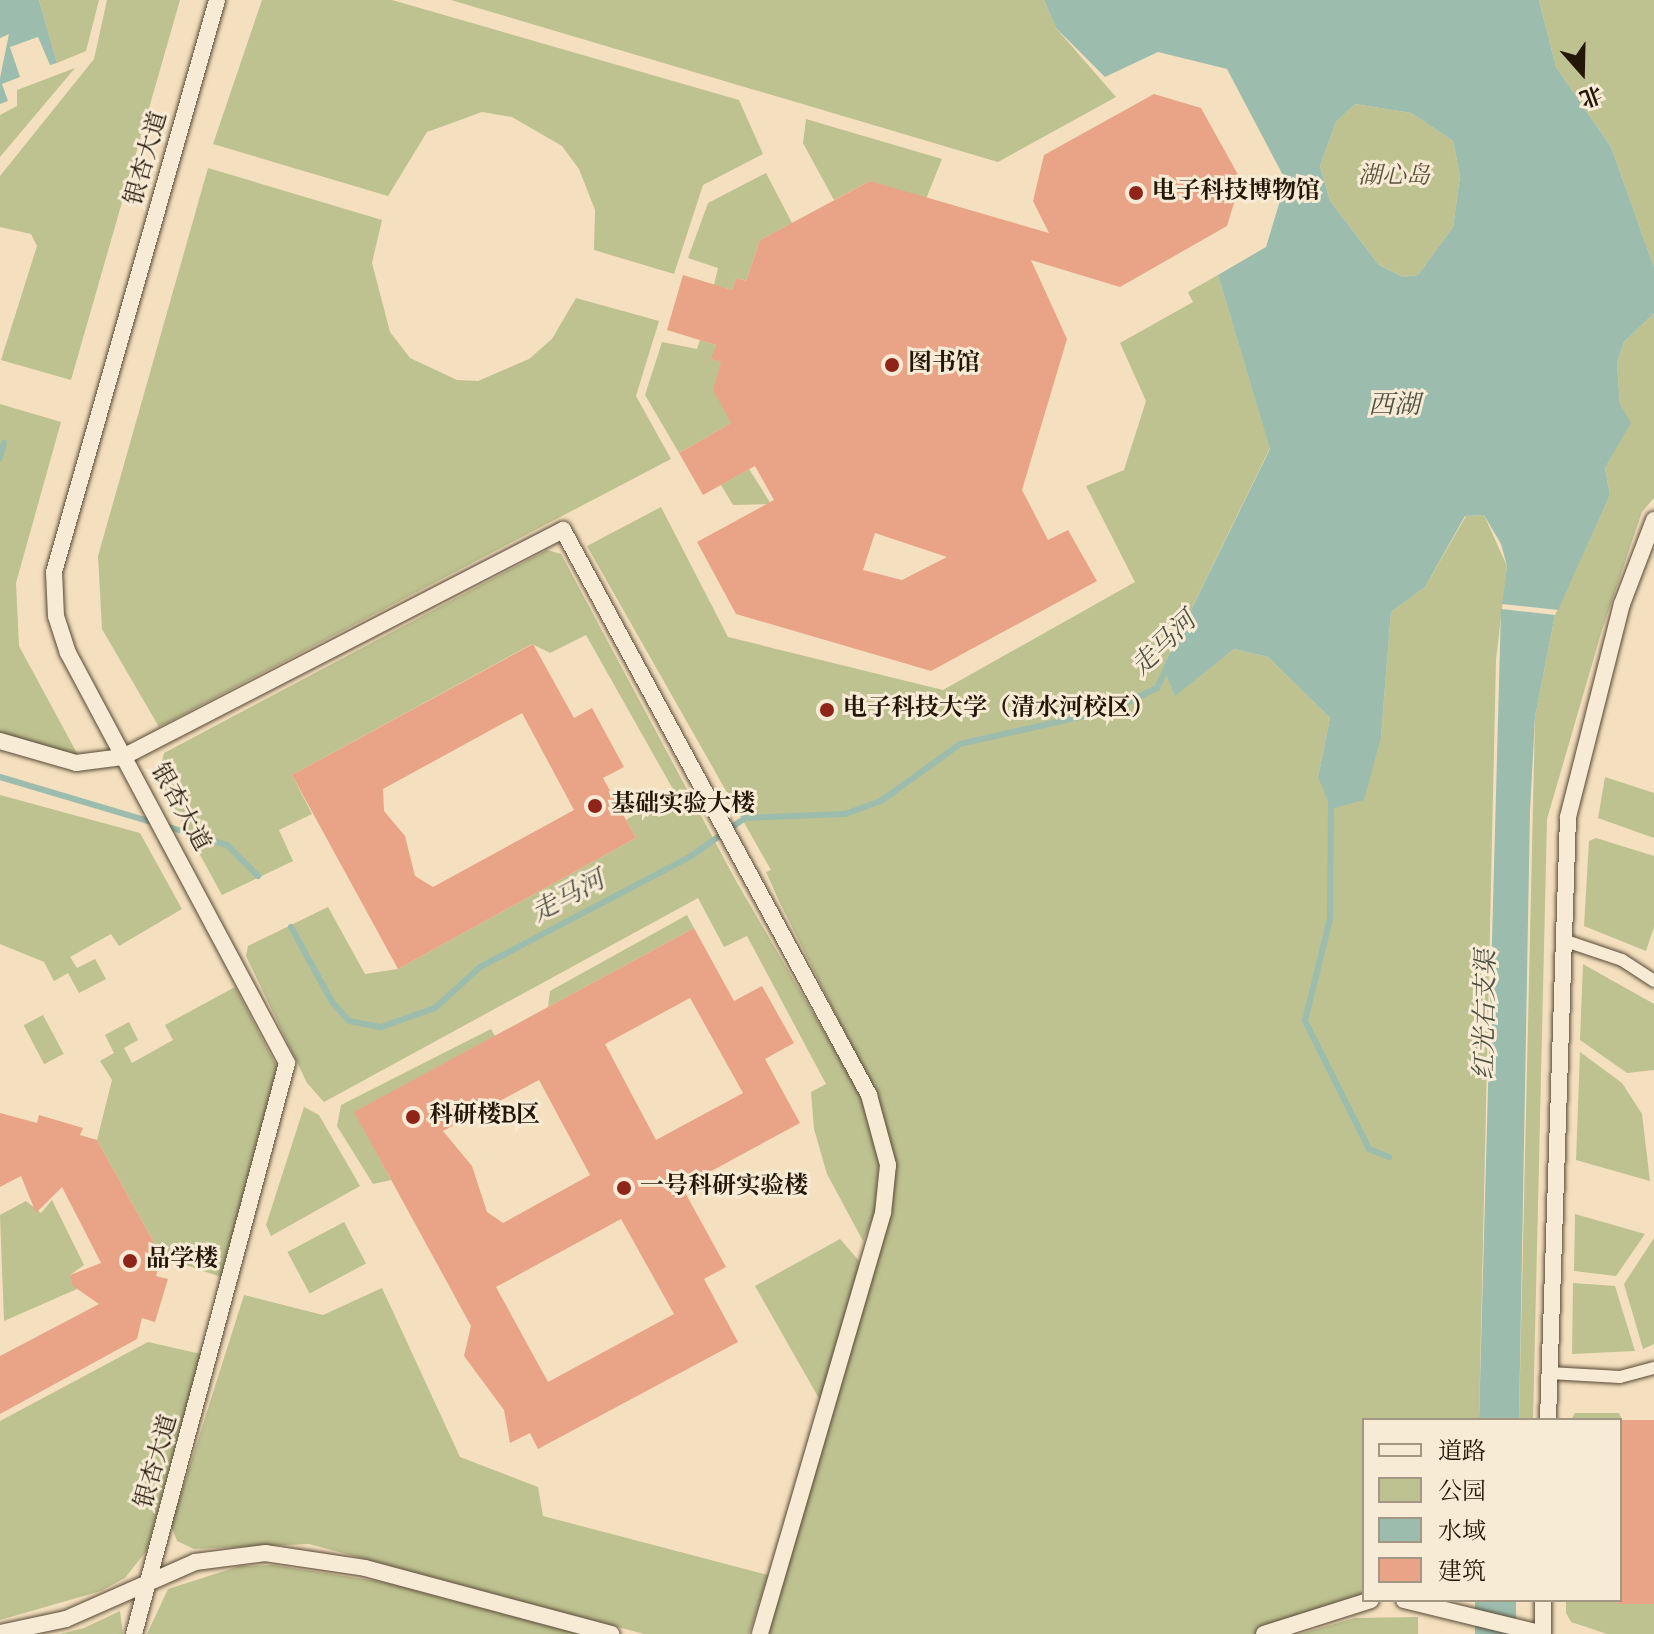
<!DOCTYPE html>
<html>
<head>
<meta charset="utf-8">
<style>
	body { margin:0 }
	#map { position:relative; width:1654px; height:1634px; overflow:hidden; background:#f4e0be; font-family:"Sorts Mill Goudy","Noto Serif SC",serif }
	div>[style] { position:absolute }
	.green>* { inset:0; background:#bec190; transform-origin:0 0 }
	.water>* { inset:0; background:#9cbdad; transform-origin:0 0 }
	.stream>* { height:6px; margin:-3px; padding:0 3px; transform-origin:3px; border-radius:3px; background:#9cbdad }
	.building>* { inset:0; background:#e9a487; transform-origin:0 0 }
	.roads { filter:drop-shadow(0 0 2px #574936) drop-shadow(0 0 2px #574936) }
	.pedestrian>* { height:12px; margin:-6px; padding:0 6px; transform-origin:6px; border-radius:6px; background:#f8ebd5 }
	.minor>* { height:16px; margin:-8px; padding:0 8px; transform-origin:8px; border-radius:8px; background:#f8ebd5 }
	.dots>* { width:22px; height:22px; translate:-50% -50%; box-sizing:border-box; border:4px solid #f8ebd5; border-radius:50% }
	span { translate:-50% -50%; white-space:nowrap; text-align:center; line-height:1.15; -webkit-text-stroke:6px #f8ebd5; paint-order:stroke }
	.street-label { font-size:24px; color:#231708 }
	.park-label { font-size:24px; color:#595238; font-style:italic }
	.poi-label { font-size:24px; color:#231708; font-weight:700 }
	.left { translate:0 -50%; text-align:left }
	.water-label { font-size:26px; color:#4d5142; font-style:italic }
	.legend { position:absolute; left:1362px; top:1418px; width:260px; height:184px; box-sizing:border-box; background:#f8ebd5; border:2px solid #a39683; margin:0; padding:10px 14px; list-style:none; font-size:24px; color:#231708 }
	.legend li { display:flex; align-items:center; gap:16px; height:40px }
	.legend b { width:40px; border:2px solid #a39683 }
	.north { position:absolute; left:1542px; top:32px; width:80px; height:80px; -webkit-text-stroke:6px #f8ebd5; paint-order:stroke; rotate:160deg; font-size:22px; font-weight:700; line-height:32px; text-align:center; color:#231708 }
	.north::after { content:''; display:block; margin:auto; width:28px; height:36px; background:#231708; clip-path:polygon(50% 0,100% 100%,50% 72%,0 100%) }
</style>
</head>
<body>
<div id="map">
	<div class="green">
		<i style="clip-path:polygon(39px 0,99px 0,86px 51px,57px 63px)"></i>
		<i style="clip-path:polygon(107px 0,180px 0,71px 380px,1px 360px,37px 246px,31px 234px,0 227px,0 176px,94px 59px)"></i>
		<i style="clip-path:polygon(262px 0,392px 0,739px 100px,763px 154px,703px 185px,674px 274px,594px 250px,595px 210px,579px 169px,562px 146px,512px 117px,482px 112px,427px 132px,388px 196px,213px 144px)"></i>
		<i style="clip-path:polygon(451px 0,1044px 0,1056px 28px,1116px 97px,998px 162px)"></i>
		<i style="clip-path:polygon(1539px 0,1654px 0,1654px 267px,1611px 147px,1556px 67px)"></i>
		<i style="clip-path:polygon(75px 68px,0 157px,0 115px,17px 106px,17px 90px)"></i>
		<i style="clip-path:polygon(1355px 104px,1411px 113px,1453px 141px,1460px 176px,1453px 227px,1418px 275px,1403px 277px,1379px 265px,1330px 201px,1320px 166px,1336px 122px)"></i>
		<i style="clip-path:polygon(806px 119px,942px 159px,926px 199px,870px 181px,834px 200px,803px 143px)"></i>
		<i style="clip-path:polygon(208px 168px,382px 220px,372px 263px,390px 332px,410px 358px,457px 380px,478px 381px,529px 359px,552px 339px,576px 298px,659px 321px,636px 396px,671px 459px,159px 727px,102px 629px,98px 556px)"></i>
		<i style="clip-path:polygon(766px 173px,792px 223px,760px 240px,746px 281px,736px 278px,732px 290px,714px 285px,718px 268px,688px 258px,708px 203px)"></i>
		<i style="clip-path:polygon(1218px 275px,1270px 448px,1163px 667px,1175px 695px,1234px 649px,1268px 657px,1330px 718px,1318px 777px,1381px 737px,1391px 612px,1425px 587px,1466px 516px,1484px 515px,1507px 566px,1496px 660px,1479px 1420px,1364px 1420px,1364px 1600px,1264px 1634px,766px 1634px,890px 1214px,894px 1159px,876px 1095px,779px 901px,766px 872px,771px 870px,587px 546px,661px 507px,728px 637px,943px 690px,1135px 582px,1086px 486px,1124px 470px,1146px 401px,1120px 343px,1193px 302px,1188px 292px)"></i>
		<i style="clip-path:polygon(1654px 313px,1654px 498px,1642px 512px,1602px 630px,1547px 819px,1533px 1420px,1519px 1420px,1535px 717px,1555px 615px,1610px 495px,1605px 468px,1630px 423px,1620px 404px,1617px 363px,1624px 342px)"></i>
		<i style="clip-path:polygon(700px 340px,716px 345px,712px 359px,721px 362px,731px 423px,679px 453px,645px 395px,662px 342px,697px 349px)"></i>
		<i style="clip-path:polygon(0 404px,61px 422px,16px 583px,19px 646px,79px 757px,0 734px)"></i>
		<i style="clip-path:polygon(749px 469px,771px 504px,733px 505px,721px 485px)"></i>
		<i style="clip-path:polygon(547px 550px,561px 554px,736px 881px,861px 1095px,879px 1164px,875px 1212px,863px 1241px,827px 1174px,814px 1129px,811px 1092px,826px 1084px,747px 936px,724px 947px,698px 898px,324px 1102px,307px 1083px,246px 956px,248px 946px,328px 907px,365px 974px,398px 969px,636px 838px,626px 820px,674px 791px,586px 635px,550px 653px,532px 644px,292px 775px,312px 814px,279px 830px,293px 861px,222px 895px,158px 778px,164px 753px)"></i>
		<i style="clip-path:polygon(1605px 777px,1654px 793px,1654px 838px,1598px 818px)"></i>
		<i style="clip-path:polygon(0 795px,140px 833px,182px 909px,119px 946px,111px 934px,70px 957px,77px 968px,95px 959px,106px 979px,79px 993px,68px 973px,54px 981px,44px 962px,0 944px)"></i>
		<i style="clip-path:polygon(1596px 838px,1654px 856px,1654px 927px,1646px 951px,1584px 926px,1589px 841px)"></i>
		<i style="clip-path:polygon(687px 915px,694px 928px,548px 1007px,550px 991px)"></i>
		<i style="clip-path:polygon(1583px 964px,1654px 1004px,1654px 1070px,1627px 1073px,1580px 1040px)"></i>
		<i style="clip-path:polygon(235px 987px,277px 1067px,221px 1277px,162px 1257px,97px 1140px,112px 1080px,100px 1061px,114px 1053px,105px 1035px,129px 1022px,138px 1040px,124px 1048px,132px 1063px,173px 1040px,165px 1025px)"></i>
		<i style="left:43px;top:1015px;width:44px;height:22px;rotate:62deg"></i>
		<i style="clip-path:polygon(491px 1029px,495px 1036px,355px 1112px,391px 1180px,373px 1184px,337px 1126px,341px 1105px)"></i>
		<i style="clip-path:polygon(1580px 1052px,1622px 1083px,1642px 1114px,1650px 1181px,1576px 1160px)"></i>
		<i style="clip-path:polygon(304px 1107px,319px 1115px,360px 1186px,271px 1236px,266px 1225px)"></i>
		<i style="clip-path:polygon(52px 1200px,84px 1265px,70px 1275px,77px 1289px,4px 1321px,0 1215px,26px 1201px,41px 1213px)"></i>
		<i style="clip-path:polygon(1575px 1214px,1645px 1234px,1616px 1276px,1574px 1271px)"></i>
		<i style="left:344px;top:1222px;width:47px;height:64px;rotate:62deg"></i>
		<i style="clip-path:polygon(1654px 1238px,1654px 1344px,1643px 1349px,1624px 1284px)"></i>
		<i style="clip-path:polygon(840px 1239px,861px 1263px,821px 1402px,755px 1286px)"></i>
		<i style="clip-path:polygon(1573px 1283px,1615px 1286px,1635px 1351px,1572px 1354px)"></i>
		<i style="clip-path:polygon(382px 1288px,460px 1457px,538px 1487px,543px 1516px,768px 1575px,749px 1634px,644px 1634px,309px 1544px,194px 1549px,177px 1541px,171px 1525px,244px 1295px,323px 1315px)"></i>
		<i style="clip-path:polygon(148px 1342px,201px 1354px,147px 1550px,125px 1578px,101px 1591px,0 1620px,0 1421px)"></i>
		<i style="clip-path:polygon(1575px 1413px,1619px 1413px,1627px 1431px,1620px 1434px,1620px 1420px,1571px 1420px)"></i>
		<i style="clip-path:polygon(273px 1565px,383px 1582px,579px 1634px,147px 1634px,168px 1589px,240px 1566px)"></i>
		<i style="clip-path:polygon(1620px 1594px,1654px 1604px,1654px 1634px,1607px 1634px,1571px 1622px,1566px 1613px,1566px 1600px,1620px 1600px)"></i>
		<i style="clip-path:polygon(120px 1611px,123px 1634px,60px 1634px,84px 1628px)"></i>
		<i style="clip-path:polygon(1418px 1617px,1418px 1634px,1300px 1634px,1355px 1618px)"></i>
	</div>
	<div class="water">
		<i style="clip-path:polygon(0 0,39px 0,57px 63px,50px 65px,38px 37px,10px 47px,20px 77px,2px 84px,8px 101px,0 104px,0 78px,9px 34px,0 38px)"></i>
		<i style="clip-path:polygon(evenodd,1044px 0,1539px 0,1556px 67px,1611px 147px,1654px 267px,1654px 313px,1624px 342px,1617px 363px,1620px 404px,1631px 423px,1605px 468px,1610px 495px,1558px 610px,1502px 604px,1507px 566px,1501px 544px,1484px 515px,1465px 516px,1425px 587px,1391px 612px,1381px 737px,1364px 800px,1331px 809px,1318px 777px,1330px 718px,1268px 657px,1234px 649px,1175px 696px,1163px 667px,1270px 449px,1218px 275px,1266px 247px,1286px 181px,1227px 69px,1158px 52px,1105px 77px,1056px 28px,1044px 0,1355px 104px,1411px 113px,1453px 141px,1460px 176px,1453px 227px,1418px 275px,1403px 277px,1379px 265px,1330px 201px,1320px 166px,1336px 122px,1355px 104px)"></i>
		<i style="clip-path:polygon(1501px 609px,1555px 615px,1535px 717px,1530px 811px,1519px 1420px,1479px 1420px)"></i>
		<i style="left:1475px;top:1600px;width:41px;height:34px"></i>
	</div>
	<div class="stream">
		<i style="left:0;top:458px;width:16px;rotate:-75deg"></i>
		<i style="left:0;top:777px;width:162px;rotate:16.5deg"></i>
		<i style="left:1331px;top:804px;width:115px;rotate:90.5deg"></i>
		<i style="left:1330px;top:919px;width:105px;rotate:103.8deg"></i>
		<i style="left:1305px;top:1021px;width:143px;rotate:63.4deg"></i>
		<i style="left:1369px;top:1149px;width:22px;rotate:22deg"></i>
		<i style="left:166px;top:826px;width:64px;rotate:17.3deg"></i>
		<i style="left:227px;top:845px;width:44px;rotate:45deg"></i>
		<i style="left:291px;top:927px;width:85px;rotate:61.3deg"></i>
		<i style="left:332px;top:1002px;width:25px;rotate:48deg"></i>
		<i style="left:349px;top:1021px;width:33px;rotate:11deg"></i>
		<i style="left:381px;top:1027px;width:57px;rotate:-19.4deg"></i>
		<i style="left:435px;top:1008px;width:61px;rotate:-42.3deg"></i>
		<i style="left:480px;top:967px;width:238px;rotate:-27.7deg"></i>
		<i style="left:691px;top:856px;width:66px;rotate:-35.1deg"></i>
		<i style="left:745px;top:818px;width:100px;rotate:-2.3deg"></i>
		<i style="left:845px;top:814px;width:38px;rotate:-20deg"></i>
		<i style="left:881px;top:801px;width:97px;rotate:-35.8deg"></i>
		<i style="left:960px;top:744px;width:155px;rotate:-12.7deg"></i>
		<i style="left:1111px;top:710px;width:51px;rotate:-25.6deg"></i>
		<i style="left:1157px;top:688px;width:25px;rotate:-64deg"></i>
	</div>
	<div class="building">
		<i style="clip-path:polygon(evenodd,1154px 94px,1201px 108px,1241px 180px,1227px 226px,1120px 287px,1031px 260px,1067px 339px,1022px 490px,1048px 540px,1068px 530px,1097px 581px,931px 671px,736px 614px,697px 542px,774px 500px,755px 466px,703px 495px,679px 453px,731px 423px,713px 390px,721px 362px,711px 359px,716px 345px,667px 330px,683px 275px,732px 290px,736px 278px,746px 281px,760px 240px,870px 181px,1049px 233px,1033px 201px,1044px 155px,1154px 94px,875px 533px,947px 557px,902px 580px,863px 570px,875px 533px)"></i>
		<i style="clip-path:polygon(evenodd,533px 644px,574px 718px,592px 708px,624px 767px,603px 778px,636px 838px,398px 969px,292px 775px,533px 644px,522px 713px,574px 810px,433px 887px,415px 876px,405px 836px,384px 811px,383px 789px,522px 713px)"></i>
		<i style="clip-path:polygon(evenodd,694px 928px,734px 1001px,762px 986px,794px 1043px,765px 1059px,800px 1123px,682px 1187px,726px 1267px,704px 1279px,738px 1342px,538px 1449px,530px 1433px,510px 1443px,504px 1410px,464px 1356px,471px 1326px,354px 1112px,694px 928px,690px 998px,743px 1093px,656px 1140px,605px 1044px,690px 998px,694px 928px,539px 1080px,590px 1175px,503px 1223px,487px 1212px,472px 1166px,443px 1131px,539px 1080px,694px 928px,621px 1219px,674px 1314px,548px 1382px,496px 1287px,621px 1219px)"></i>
		<i style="clip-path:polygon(0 1113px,37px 1123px,39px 1115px,83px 1128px,80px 1135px,97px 1140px,162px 1257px,156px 1276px,168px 1279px,155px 1322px,142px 1318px,137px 1339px,0 1414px,0 1356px,99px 1304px,73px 1286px,70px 1275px,101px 1263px,62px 1187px,36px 1213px,21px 1176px,0 1187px)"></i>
		<i style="left:1654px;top:1420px;width:184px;height:37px;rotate:90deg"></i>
	</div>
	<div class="roads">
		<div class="pedestrian">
			<i style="left:1563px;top:940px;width:62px;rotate:18.7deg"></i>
			<i style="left:1622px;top:960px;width:38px;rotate:33deg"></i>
			<i style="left:1549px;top:1373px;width:71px;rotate:3.2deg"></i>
			<i style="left:1620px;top:1377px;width:35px;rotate:-15deg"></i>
		</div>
		<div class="minor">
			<i style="left:0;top:741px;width:79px;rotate:16.1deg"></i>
			<i style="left:76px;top:763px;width:47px;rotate:-7.3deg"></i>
			<i style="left:123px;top:757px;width:495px;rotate:-27.3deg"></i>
			<i style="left:563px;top:530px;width:643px;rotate:61.56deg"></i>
			<i style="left:869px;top:1095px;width:73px;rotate:74.8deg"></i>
			<i style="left:888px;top:1165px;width:48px;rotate:95.9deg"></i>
			<i style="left:883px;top:1213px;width:439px;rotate:106.3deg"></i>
			<i style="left:1548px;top:1420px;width:603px;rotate:-88.1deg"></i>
			<i style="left:1568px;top:817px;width:220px;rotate:-75.8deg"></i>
			<i style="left:1622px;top:604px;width:90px;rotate:-69.1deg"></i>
			<i style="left:1404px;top:1600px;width:143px;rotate:13.7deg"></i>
			<i style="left:0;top:1633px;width:67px;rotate:-12deg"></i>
			<i style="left:66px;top:1619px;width:141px;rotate:-23.8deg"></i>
			<i style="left:195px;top:1562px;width:71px;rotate:-7.3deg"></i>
			<i style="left:265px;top:1553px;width:101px;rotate:8.5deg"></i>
			<i style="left:365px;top:1568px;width:255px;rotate:15deg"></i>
			<i style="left:134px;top:1634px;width:591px;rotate:-75deg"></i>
			<i style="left:287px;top:1063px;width:465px;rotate:-118.1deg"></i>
			<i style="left:68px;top:653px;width:39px;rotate:-108deg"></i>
			<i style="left:56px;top:616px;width:44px;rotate:-92.6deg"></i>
			<i style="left:54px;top:572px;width:595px;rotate:-74.09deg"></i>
			<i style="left:1264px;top:1634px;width:112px;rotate:-17.6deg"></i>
			<i style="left:1543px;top:1634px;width:34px;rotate:-90deg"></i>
		</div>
	</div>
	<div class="dots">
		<i style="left:1136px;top:193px;background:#8f2418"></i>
		<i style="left:892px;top:365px;background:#8f2418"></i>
		<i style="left:827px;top:710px;background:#8f2418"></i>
		<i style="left:595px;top:806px;background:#8f2418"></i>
		<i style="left:413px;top:1117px;background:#8f2418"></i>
		<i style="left:624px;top:1188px;background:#8f2418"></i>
		<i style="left:130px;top:1261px;background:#8f2418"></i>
	</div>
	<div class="street-label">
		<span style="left:148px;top:159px;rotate:-74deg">银杏大道</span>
		<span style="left:179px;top:808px;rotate:61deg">银杏大道</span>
		<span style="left:158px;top:1462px;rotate:-74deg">银杏大道</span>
	</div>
	<div class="park-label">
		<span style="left:1394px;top:178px">湖心岛</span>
	</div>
	<div class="poi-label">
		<span class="left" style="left:1152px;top:193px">电子科技博物馆</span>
		<span class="left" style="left:908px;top:365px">图书馆</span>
		<span class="left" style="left:843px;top:710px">电子科技大学（清水河校区）</span>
		<span class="left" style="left:611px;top:806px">基础实验大楼</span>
		<span class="left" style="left:429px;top:1117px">科研楼B区</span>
		<span class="left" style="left:640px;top:1188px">一号科研实验楼</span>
		<span class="left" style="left:146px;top:1261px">品学楼</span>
	</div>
	<div class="water-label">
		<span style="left:1394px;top:407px">西湖</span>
		<span style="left:1165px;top:645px;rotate:-44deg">走马河</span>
		<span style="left:569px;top:898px;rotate:-28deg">走马河</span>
		<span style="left:1487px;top:1015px;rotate:-89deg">红光右支渠</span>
	</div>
	<ul class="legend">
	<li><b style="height:10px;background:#f8ebd5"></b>道路</li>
	<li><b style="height:22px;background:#bec190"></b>公园</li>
	<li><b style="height:22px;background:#9cbdad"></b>水域</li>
	<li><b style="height:22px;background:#e9a487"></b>建筑</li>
	</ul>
	<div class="north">北</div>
</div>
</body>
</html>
